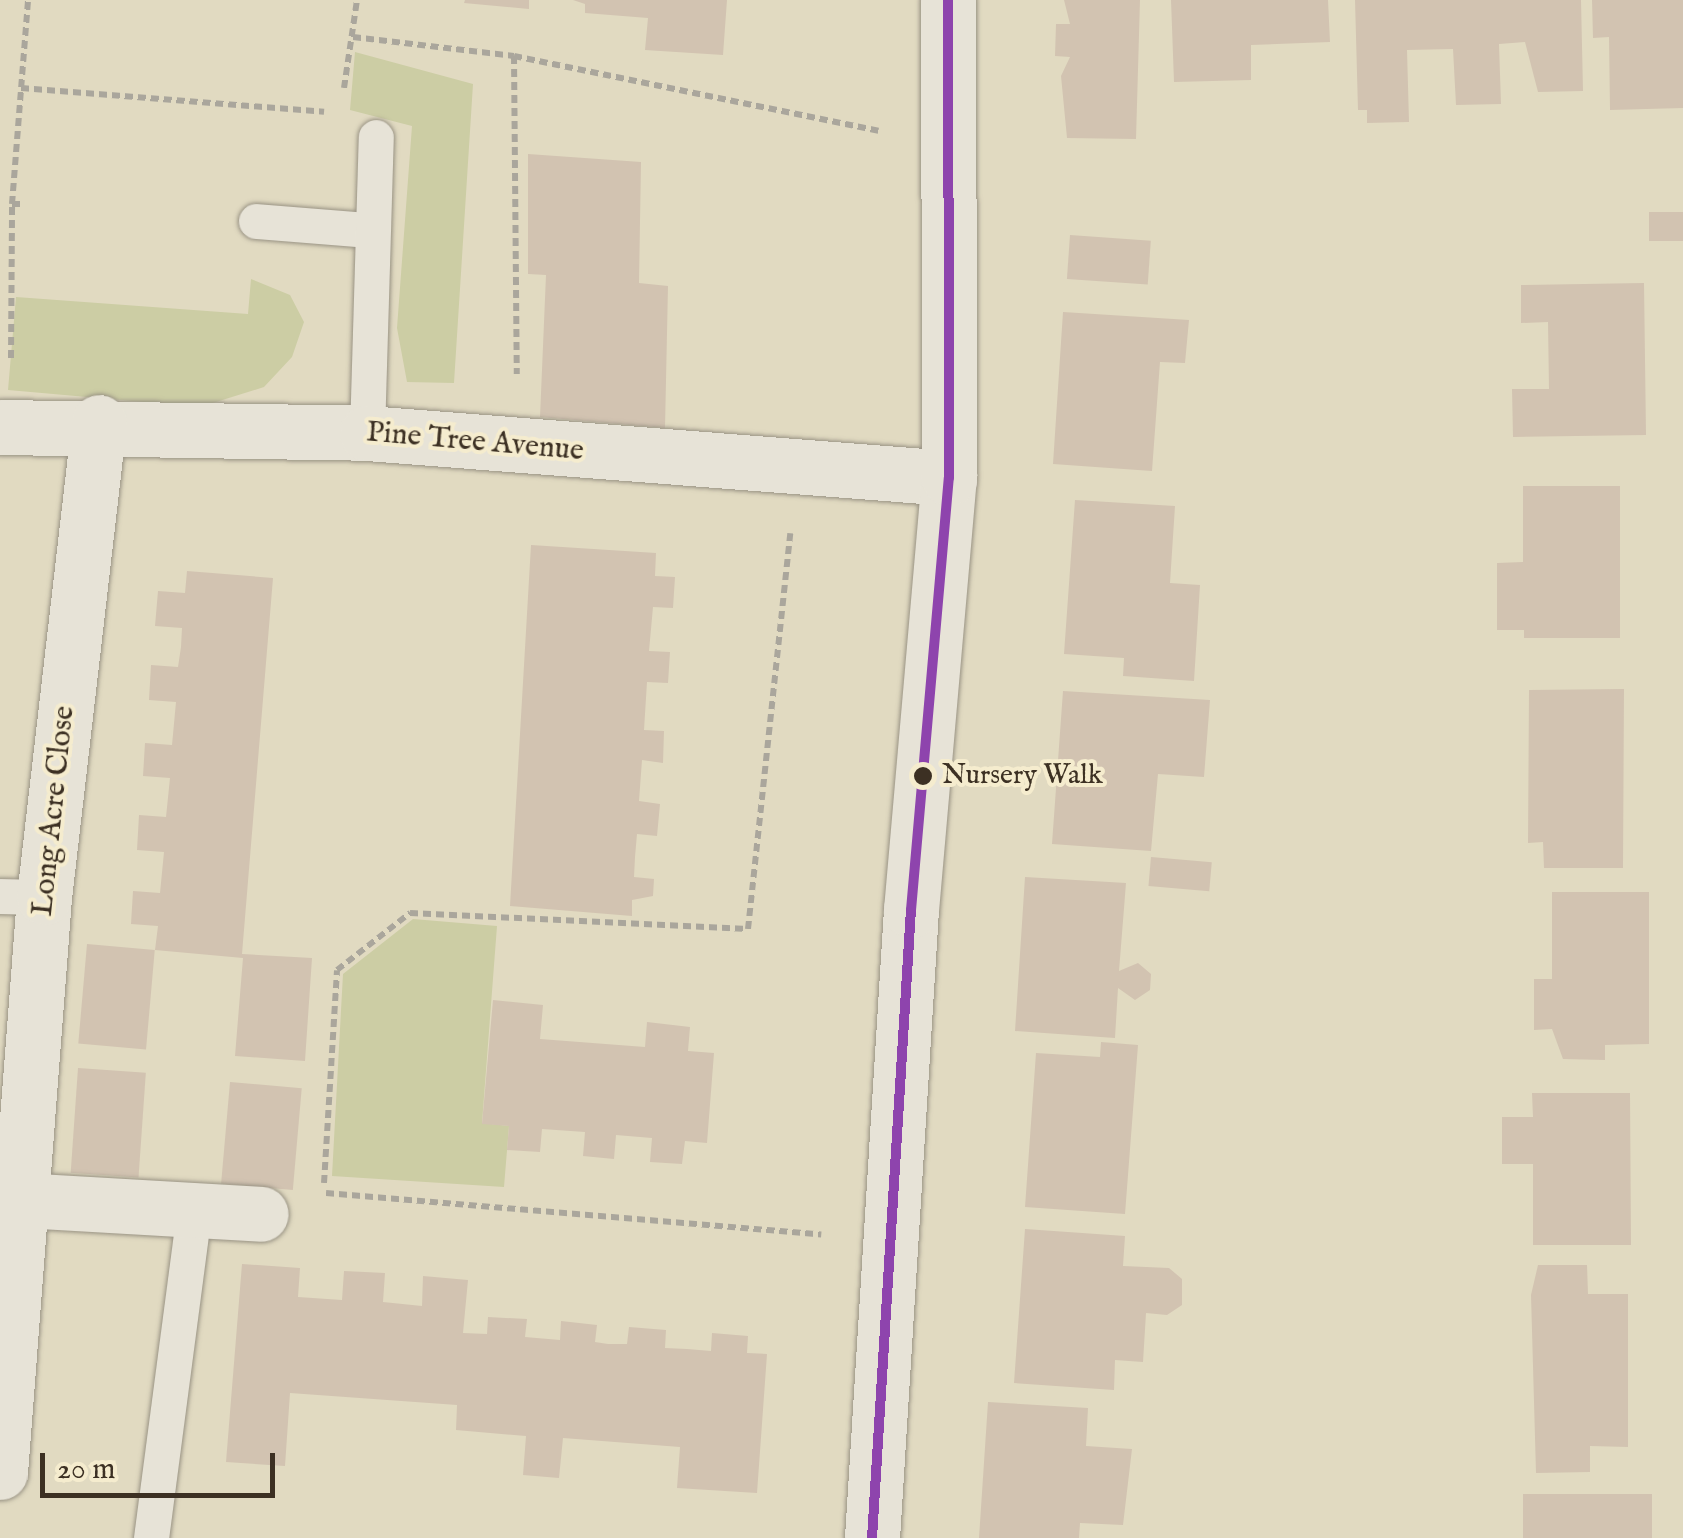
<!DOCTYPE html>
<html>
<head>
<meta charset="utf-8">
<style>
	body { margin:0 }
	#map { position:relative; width:1683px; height:1538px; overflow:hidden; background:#e1dac1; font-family:"IM FELL English",serif }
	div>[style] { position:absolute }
	.green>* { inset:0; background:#cccda4 }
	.building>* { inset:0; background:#d2c3b1; transform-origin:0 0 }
	.path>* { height:6px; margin-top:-3px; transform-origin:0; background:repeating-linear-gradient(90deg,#aaa69c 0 8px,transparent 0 13px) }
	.roads { filter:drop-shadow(0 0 2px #999384) drop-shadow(0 0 2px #999384) }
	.service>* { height:35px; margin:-17.5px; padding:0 17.5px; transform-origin:17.5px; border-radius:17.5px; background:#e7e3d7 }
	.minor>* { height:55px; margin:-27.5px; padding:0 27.5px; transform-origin:27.5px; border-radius:27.5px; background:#e7e3d7 }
	.tertiary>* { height:55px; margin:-27.5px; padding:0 27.5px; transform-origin:27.5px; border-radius:27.5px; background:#e7e3d7 }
	.bus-1>* { height:10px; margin:-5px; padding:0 5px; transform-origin:5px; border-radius:5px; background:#8e44ad }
	.dots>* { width:28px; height:28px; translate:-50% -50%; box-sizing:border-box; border:5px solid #f5ecce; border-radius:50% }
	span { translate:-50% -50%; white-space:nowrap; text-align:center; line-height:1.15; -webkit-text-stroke:8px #f5ecce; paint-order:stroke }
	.bus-label { font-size:28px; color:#3c3023 }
	.left { translate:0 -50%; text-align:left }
	.street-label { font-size:30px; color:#3c3023 }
	.scale { position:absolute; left:40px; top:1453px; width:235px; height:45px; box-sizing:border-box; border:5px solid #3c3023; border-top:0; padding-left:12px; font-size:30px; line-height:35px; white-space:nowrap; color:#3c3023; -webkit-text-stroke:8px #f5ecce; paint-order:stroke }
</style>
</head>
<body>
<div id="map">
	<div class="green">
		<i style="clip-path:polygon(355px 52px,473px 84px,454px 383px,407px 382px,397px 328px,412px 126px,350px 110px)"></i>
		<i style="clip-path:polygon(251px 279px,290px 295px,304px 322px,292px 357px,264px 387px,200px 407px,8px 390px,16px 297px,248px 314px)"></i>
		<i style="clip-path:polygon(413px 919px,497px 926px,482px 1123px,509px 1126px,504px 1187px,332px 1176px,343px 974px)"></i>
	</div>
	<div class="building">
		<i style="clip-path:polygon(465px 0,529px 0,529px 9px,464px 3px)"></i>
		<i style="clip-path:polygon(573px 0,727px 0,723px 55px,645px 50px,648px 18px,585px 13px,585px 4px)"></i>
		<i style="clip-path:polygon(1064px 0,1140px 0,1136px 139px,1067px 138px,1061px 76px,1070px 57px,1055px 56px,1056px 24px,1070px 24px)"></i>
		<i style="clip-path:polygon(1171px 0,1328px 0,1330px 42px,1251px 45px,1251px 80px,1174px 82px)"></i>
		<i style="clip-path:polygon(1355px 0,1581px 0,1583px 91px,1538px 92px,1525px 42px,1499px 44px,1501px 104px,1456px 105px,1453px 49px,1407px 50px,1409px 122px,1367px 123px,1367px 110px,1358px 110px)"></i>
		<i style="clip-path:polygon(1592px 0,1683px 0,1683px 108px,1610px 110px,1609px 37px,1593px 38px)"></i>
		<i style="clip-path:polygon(528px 154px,641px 162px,639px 283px,668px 286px,665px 428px,540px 417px,546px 275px,528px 274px)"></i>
		<i style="left:1683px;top:212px;width:29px;height:34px;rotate:90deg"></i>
		<i style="left:1070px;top:235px;width:81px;height:44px;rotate:4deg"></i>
		<i style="clip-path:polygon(1644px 283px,1646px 435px,1513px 437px,1512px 389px,1549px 389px,1548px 322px,1521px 323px,1521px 285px)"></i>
		<i style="clip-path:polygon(1063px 312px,1189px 320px,1185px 363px,1160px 362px,1152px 471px,1053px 464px)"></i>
		<i style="clip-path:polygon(1523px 486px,1620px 486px,1620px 638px,1524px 638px,1524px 630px,1497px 630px,1497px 563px,1523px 562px)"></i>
		<i style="clip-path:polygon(1075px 500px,1175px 506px,1170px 583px,1200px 585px,1194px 681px,1123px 676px,1124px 658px,1064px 654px)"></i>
		<i style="clip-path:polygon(531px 545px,656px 553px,655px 576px,675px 577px,673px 608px,653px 607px,649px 651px,670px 652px,668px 683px,647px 682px,644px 730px,664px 731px,663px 763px,642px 760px,639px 801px,660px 804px,657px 836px,637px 834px,635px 857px,634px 877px,654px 879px,653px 896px,632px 900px,632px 916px,510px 906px)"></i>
		<i style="clip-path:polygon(187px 571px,273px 578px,242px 954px,312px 958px,305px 1061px,235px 1056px,243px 958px,155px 950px,158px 926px,131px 924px,133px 891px,160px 893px,164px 852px,137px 850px,139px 815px,166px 817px,170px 778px,143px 776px,145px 743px,172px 745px,176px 702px,149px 700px,151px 665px,178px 667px,181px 647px,182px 628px,155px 626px,158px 591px,185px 593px)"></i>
		<i style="clip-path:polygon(1624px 689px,1623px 868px,1544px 868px,1543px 842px,1528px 843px,1529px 690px)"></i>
		<i style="clip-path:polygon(1063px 691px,1210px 700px,1204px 777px,1158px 774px,1151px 851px,1052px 844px)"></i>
		<i style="left:1151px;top:857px;width:61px;height:29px;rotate:5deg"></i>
		<i style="clip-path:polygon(1025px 877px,1126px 883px,1119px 971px,1138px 963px,1151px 974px,1150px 990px,1135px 1000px,1118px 988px,1115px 1038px,1015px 1031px)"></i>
		<i style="clip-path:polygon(1552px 892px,1649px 892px,1649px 1044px,1605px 1045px,1605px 1060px,1563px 1059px,1552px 1029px,1534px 1030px,1534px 979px,1552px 979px)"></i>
		<i style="left:87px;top:944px;width:68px;height:100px;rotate:5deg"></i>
		<i style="clip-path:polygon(493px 1000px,543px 1005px,540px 1039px,645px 1047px,647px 1022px,690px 1027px,688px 1051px,714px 1053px,707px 1143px,685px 1141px,682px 1164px,650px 1162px,652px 1138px,616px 1135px,614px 1159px,583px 1156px,585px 1132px,542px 1129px,540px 1152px,507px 1150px,509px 1126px,482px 1124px)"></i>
		<i style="clip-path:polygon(1101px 1042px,1138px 1045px,1125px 1214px,1025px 1207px,1036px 1053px,1100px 1057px)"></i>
		<i style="left:78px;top:1068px;width:68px;height:105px;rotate:4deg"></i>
		<i style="left:230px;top:1082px;width:72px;height:102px;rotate:5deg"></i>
		<i style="clip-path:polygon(1532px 1093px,1630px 1093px,1631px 1245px,1533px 1245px,1533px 1164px,1502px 1164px,1502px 1117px,1533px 1117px)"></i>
		<i style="clip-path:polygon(1025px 1229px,1125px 1236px,1123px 1266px,1169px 1268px,1182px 1279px,1182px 1305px,1167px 1315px,1146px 1313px,1143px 1362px,1115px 1360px,1114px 1390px,1014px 1383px)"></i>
		<i style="clip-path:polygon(242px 1264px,300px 1268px,298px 1297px,342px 1300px,344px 1271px,385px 1273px,383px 1302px,422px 1306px,423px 1276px,468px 1280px,463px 1333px,487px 1334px,488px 1317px,527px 1319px,525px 1337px,560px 1340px,561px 1321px,597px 1325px,595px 1342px,608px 1344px,627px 1344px,629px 1327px,666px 1330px,665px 1348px,687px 1349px,711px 1351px,712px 1333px,748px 1336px,747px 1353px,767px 1354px,757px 1493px,677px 1488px,680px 1447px,563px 1438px,559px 1478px,523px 1475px,526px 1436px,456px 1430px,457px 1405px,290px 1393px,285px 1466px,226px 1462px)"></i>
		<i style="clip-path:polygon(1538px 1265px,1587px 1265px,1588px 1294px,1628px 1294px,1628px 1447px,1590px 1446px,1590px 1472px,1536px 1473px,1531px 1295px)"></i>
		<i style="clip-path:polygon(988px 1402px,1088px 1408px,1086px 1446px,1132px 1449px,1123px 1525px,1080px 1523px,1079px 1538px,979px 1538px)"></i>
		<i style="left:1523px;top:1494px;width:129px;height:44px"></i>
	</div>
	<div class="path">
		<i style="left:353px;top:37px;width:162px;rotate:6.7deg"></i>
		<i style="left:514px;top:56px;width:372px;rotate:11.6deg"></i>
		<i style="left:514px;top:56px;width:318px;rotate:89.5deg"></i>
		<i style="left:21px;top:88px;width:304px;rotate:4.5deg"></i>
		<i style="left:344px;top:88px;width:89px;rotate:-81.6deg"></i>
		<i style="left:12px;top:204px;width:11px"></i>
		<i style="left:11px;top:358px;width:154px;rotate:-89.6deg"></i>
		<i style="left:12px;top:204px;width:205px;rotate:-85.5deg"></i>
		<i style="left:324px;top:1183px;width:213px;rotate:-86.5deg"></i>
		<i style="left:337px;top:970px;width:93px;rotate:-38deg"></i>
		<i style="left:410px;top:913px;width:338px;rotate:2.7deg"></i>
		<i style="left:748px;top:929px;width:398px;rotate:-83.9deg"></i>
		<i style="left:326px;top:1193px;width:497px;rotate:4.8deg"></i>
	</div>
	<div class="roads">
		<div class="service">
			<i style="left:256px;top:221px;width:112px;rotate:4.6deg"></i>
			<i style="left:367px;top:433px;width:296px;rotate:-88.3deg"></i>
			<i style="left:0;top:896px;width:44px;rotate:1.3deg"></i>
			<i style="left:151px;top:1538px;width:328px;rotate:-82.5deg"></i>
		</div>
		<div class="minor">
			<i style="left:0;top:427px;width:367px;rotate:0.9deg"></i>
			<i style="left:367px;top:433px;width:584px;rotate:4.42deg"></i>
			<i style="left:21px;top:1200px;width:240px;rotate:3.3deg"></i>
			<i style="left:0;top:1472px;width:577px;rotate:-85.62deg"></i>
			<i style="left:44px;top:897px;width:478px;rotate:-83.4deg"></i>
		</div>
		<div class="tertiary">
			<i style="left:872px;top:1538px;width:629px;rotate:-86.45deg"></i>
			<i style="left:911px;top:910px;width:434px;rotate:-85deg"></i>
			<i style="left:949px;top:478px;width:478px;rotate:-90.1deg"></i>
		</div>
	</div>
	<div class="bus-1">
		<i style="left:872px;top:1538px;width:629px;rotate:-86.45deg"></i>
		<i style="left:911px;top:910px;width:434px;rotate:-85deg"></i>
		<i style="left:949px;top:478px;width:478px;rotate:-90.1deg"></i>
	</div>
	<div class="dots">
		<i style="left:923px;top:776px;background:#3c3023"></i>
	</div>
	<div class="bus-label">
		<span class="left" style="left:942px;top:776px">Nursery Walk</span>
	</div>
	<div class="street-label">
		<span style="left:475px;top:442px;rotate:5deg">Pine Tree Avenue</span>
		<span style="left:54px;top:811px;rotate:-84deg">Long Acre Close</span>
	</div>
	<div class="scale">20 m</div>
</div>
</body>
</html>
